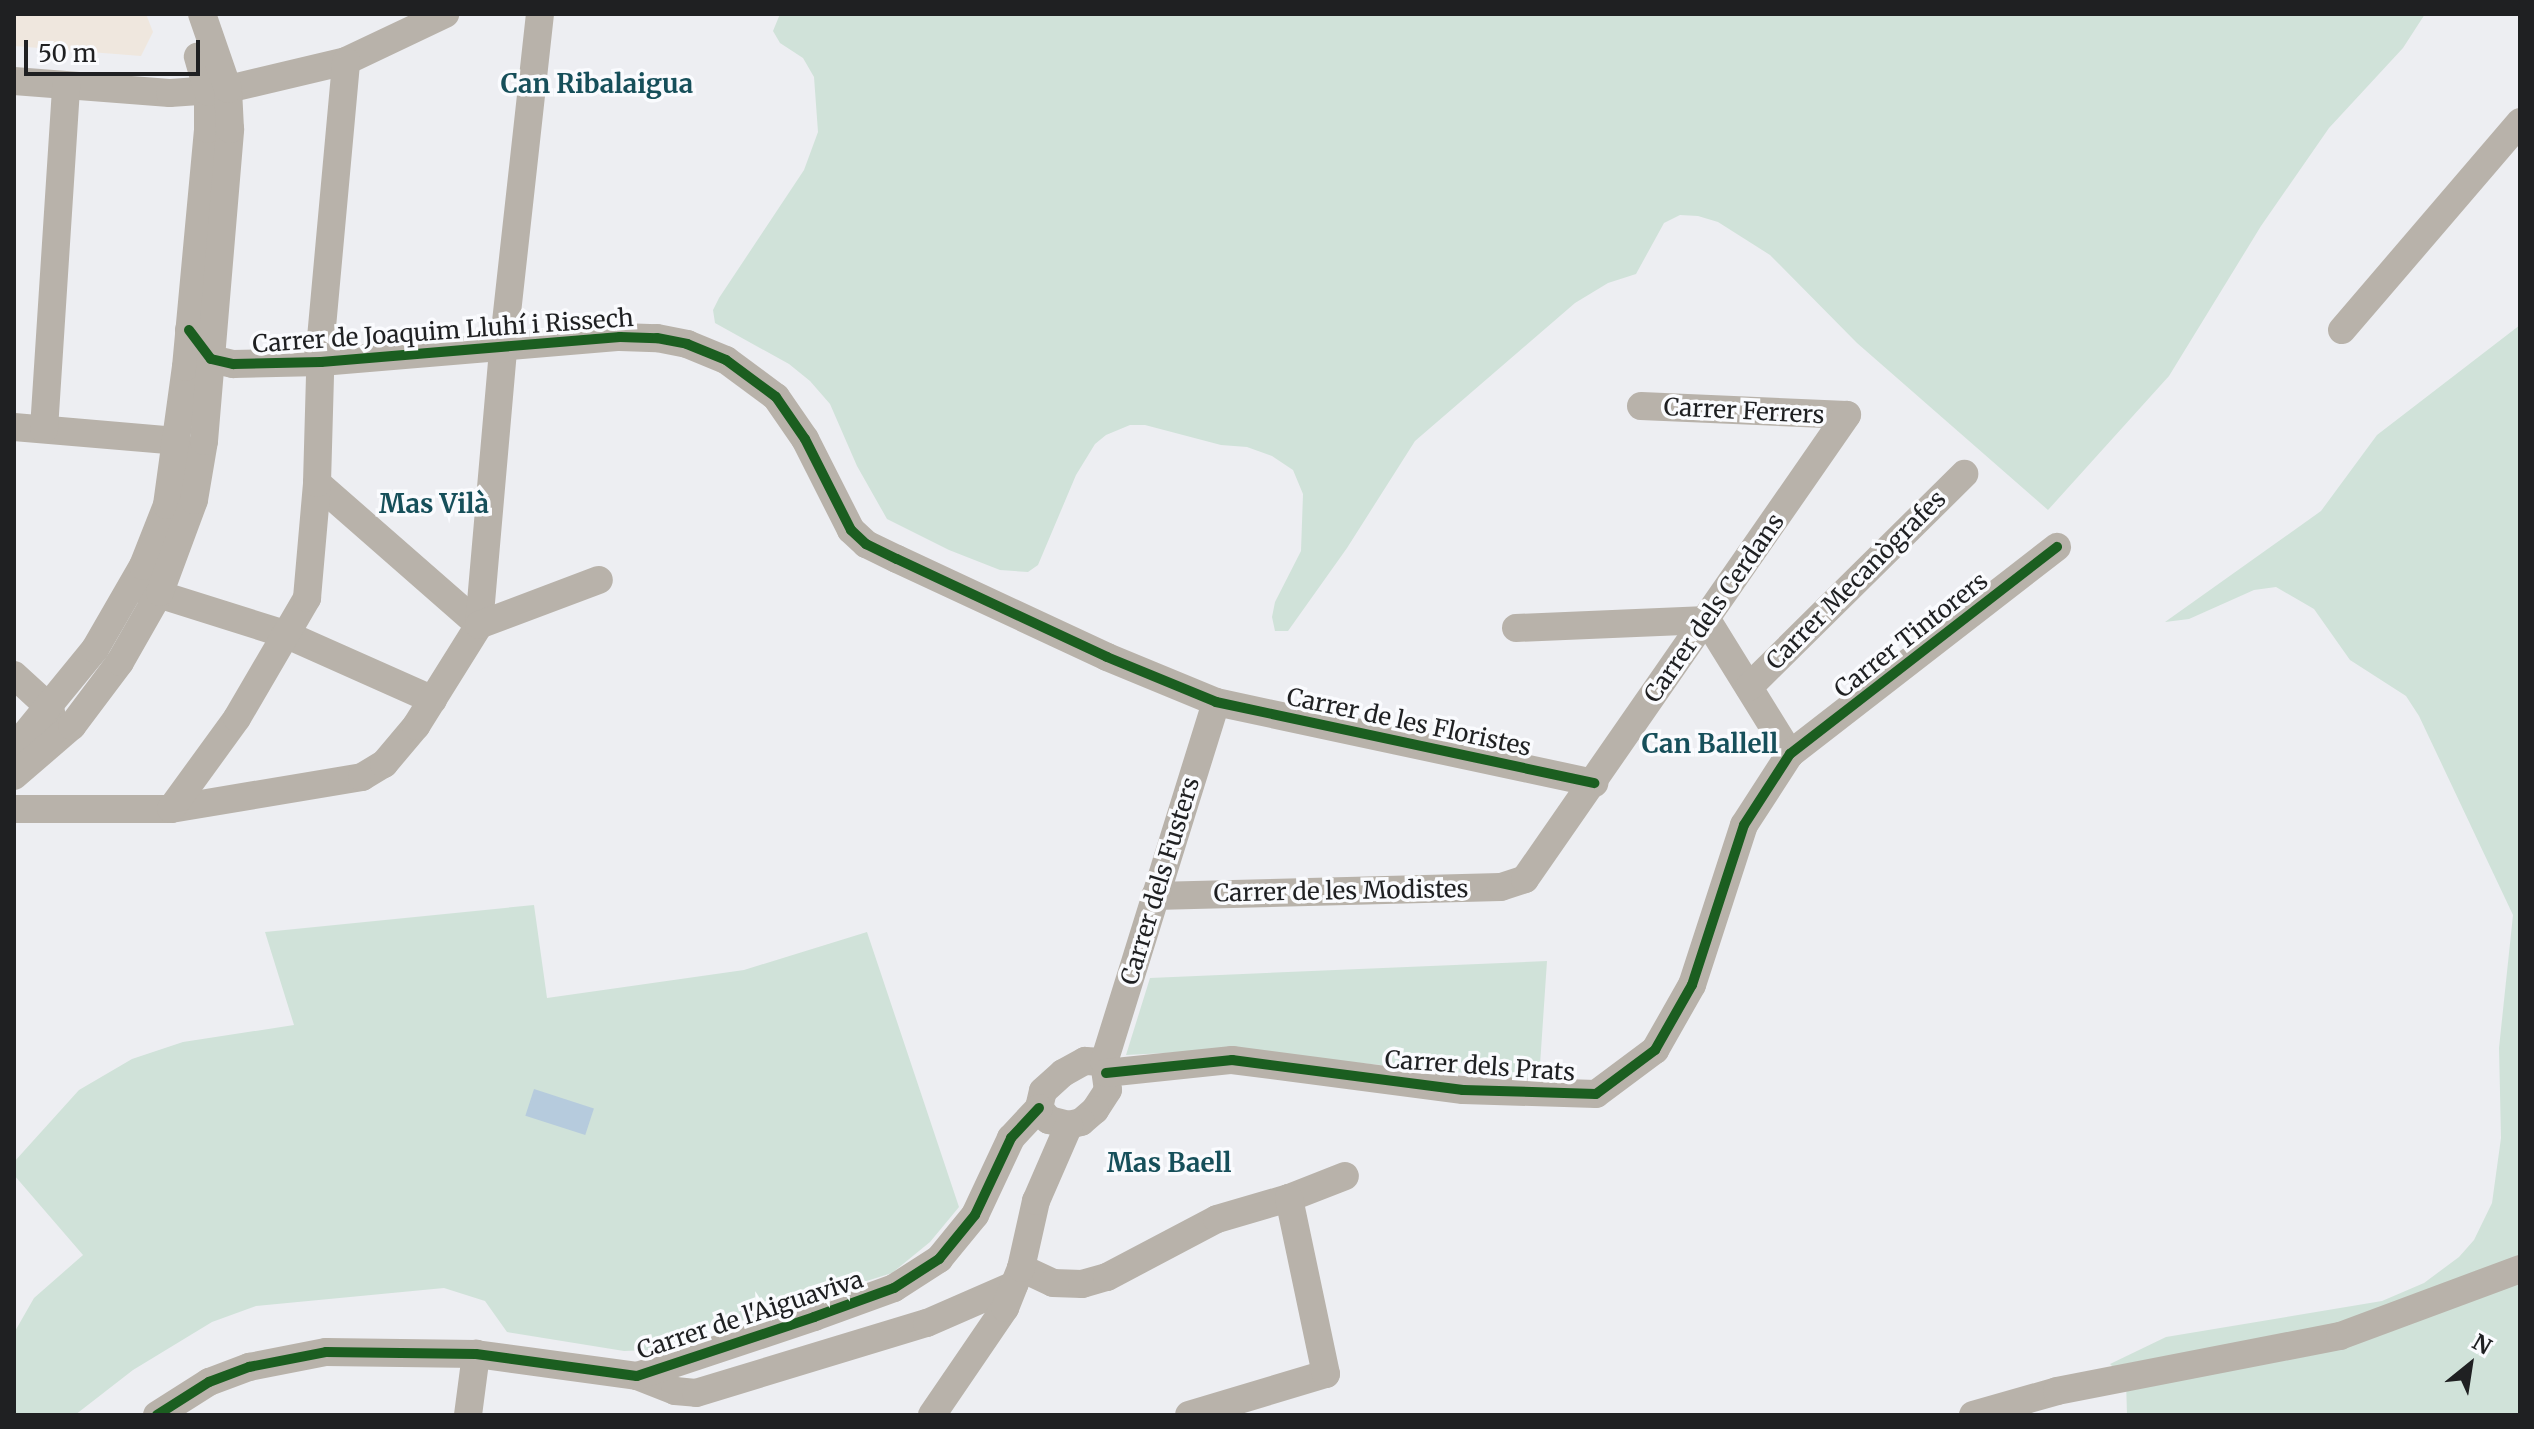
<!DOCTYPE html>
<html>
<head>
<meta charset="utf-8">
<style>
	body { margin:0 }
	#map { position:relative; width:2534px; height:1429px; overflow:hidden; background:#edeef2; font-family:Merriweather,serif }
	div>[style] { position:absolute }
	.education>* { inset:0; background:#efe7de }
	.green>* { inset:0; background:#d0e2d9 }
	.water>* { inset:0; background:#b6cbdd; transform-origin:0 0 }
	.street>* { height:28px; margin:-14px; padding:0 14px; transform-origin:14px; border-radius:14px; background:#b8b2aa }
	.cycleway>* { height:10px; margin:-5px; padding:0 5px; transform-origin:5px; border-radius:5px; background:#1b5e20 }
	span { translate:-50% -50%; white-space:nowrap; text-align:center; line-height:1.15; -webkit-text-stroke:7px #fafbfe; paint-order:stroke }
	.street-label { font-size:24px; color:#1f2022 }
	.neighbourhood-label { font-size:26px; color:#164f5a; font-weight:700 }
	.frame { position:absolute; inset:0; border:16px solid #1f2022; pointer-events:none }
	.north { position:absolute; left:2430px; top:1325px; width:80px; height:80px; -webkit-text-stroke:6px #fafbfe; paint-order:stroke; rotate:30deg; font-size:22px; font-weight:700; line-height:32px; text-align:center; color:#1f2022 }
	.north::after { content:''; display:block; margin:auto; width:28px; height:36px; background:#1f2022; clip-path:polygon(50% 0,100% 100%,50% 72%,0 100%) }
	.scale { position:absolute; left:24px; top:40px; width:176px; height:36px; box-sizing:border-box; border:4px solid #1f2022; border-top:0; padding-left:10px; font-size:24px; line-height:28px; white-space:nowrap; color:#1f2022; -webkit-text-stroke:6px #fafbfe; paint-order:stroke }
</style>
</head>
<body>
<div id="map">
	<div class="education">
		<i style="clip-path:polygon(14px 14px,146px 14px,153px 32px,141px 56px,14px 46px)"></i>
	</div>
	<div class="green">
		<i style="clip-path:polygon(780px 14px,2425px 14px,2403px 48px,2329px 128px,2261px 226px,2169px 376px,2048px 510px,1857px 343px,1770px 255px,1718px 222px,1698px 216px,1680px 215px,1664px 223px,1636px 274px,1608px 283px,1575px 303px,1415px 441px,1347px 548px,1288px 631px,1275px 631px,1272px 617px,1275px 602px,1301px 551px,1303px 494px,1293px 470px,1272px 456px,1247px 447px,1221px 445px,1145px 425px,1130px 425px,1106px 435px,1095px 444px,1076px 475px,1038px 565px,1028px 572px,1000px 570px,949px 550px,887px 519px,857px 466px,830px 404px,810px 381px,789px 364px,715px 323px,713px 310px,719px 298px,804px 170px,818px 132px,814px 77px,803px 58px,780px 43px,773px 31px)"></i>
		<i style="clip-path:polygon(2520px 325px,2520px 1415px,2127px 1415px,2126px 1380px,2110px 1364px,2166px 1337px,2382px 1301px,2424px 1283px,2459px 1257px,2474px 1240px,2492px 1203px,2501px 1138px,2499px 1048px,2513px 915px,2419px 716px,2406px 696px,2350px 660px,2314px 609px,2276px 587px,2254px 590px,2189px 619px,2165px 622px,2321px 511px,2377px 435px)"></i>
		<i style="clip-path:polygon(534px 905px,547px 998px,744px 970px,867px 932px,959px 1207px,930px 1242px,892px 1273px,648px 1350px,624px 1351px,507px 1332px,485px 1301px,444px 1288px,256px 1306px,212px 1322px,133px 1370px,75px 1415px,14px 1415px,14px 1333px,34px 1298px,83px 1255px,14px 1175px,14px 1162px,79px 1090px,132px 1059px,183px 1042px,294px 1025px,265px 932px)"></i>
		<i style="clip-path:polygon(1547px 961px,1539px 1080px,1224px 1050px,1126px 1055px,1150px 978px)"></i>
	</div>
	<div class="water">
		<i style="left:534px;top:1089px;width:63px;height:28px;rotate:18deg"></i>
	</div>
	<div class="street">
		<i style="left:14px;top:81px;width:156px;rotate:4.4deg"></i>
		<i style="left:170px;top:93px;width:58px;rotate:-3.9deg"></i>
		<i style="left:228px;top:89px;width:121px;rotate:-13.3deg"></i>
		<i style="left:346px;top:61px;width:110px;rotate:-25.4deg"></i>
		<i style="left:189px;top:330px;width:36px;rotate:53deg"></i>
		<i style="left:211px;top:359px;width:23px;rotate:13deg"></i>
		<i style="left:233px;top:364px;width:88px;rotate:-1.3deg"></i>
		<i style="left:321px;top:362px;width:300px;rotate:-4.8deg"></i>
		<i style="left:620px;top:337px;width:37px;rotate:2deg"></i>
		<i style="left:657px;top:338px;width:31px;rotate:11deg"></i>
		<i style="left:687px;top:344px;width:42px;rotate:22.3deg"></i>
		<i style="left:726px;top:360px;width:62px;rotate:36.5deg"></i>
		<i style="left:776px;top:397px;width:51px;rotate:55.4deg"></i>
		<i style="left:805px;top:439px;width:102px;rotate:63.2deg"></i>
		<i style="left:851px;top:530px;width:21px;rotate:43deg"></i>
		<i style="left:866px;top:544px;width:34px;rotate:26deg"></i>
		<i style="left:897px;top:559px;width:232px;rotate:25deg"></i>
		<i style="left:1107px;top:657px;width:118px;rotate:22.4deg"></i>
		<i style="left:1216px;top:702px;width:387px;rotate:12.1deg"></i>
		<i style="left:2342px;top:330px;width:274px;rotate:-49.4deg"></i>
		<i style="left:1641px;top:406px;width:206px;rotate:2.5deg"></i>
		<i style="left:14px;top:427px;width:163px;rotate:4.9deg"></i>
		<i style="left:176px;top:441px;width:17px;rotate:54deg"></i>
		<i style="left:44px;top:429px;width:344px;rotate:-86.3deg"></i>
		<i style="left:317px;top:483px;width:215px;rotate:41.2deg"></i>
		<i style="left:142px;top:589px;width:150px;rotate:17.5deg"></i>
		<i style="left:285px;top:634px;width:162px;rotate:24deg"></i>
		<i style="left:479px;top:625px;width:277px;rotate:-85deg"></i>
		<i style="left:503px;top:349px;width:337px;rotate:-83.7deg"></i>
		<i style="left:1516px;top:628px;width:191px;rotate:-2.4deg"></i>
		<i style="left:1707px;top:620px;width:158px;rotate:58.2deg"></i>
		<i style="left:14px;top:675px;width:49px;rotate:42.5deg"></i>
		<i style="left:50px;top:708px;width:17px;rotate:77deg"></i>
		<i style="left:1749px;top:687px;width:303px;rotate:-44.7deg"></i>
		<i style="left:14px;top:748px;width:128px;rotate:-50.7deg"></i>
		<i style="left:95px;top:649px;width:96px;rotate:-60deg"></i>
		<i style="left:143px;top:566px;width:66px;rotate:-68.5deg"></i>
		<i style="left:167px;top:505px;width:139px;rotate:-82.2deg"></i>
		<i style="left:186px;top:367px;width:239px;rotate:-84.7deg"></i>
		<i style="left:208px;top:129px;width:37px;rotate:-90deg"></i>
		<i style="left:208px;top:92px;width:37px;rotate:-106deg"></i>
		<i style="left:14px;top:776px;width:77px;rotate:-40.8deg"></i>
		<i style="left:72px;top:726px;width:80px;rotate:-53.1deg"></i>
		<i style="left:120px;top:662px;width:81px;rotate:-60.3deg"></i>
		<i style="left:160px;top:592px;width:98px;rotate:-69.7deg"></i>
		<i style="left:194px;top:500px;width:60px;rotate:-80.4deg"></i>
		<i style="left:204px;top:441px;width:313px;rotate:-85.2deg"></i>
		<i style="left:230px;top:129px;width:40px;rotate:-92.9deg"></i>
		<i style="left:228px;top:89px;width:79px;rotate:-109.1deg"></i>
		<i style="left:14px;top:809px;width:157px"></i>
		<i style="left:171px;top:809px;width:194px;rotate:-9.5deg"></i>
		<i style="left:362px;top:777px;width:26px;rotate:-31deg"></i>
		<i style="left:384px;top:764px;width:50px;rotate:-49.9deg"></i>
		<i style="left:416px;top:726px;width:119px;rotate:-58deg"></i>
		<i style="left:479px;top:625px;width:128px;rotate:-20.6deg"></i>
		<i style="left:171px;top:809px;width:112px;rotate:-54deg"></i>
		<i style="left:237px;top:718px;width:139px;rotate:-59.7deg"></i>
		<i style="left:307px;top:598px;width:115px;rotate:-85deg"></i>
		<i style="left:317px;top:483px;width:145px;rotate:-88.4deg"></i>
		<i style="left:321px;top:338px;width:278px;rotate:-84.8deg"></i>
		<i style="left:1155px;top:896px;width:346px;rotate:-1.5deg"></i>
		<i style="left:1501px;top:887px;width:25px;rotate:-18deg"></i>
		<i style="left:1525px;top:879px;width:565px;rotate:-55.24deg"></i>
		<i style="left:1085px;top:1061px;width:19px;rotate:3deg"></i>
		<i style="left:1104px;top:1062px;width:28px;rotate:82deg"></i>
		<i style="left:1108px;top:1090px;width:24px;rotate:123deg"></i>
		<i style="left:1095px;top:1110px;width:18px;rotate:139deg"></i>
		<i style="left:1081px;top:1122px;width:12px;rotate:166deg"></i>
		<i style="left:1069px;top:1125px;width:21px;rotate:-166deg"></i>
		<i style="left:1049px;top:1120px;width:16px;rotate:-130deg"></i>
		<i style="left:1039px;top:1108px;width:17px;rotate:-77deg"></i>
		<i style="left:1043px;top:1091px;width:27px;rotate:-42deg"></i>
		<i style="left:1063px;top:1073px;width:25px;rotate:-29deg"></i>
		<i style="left:1104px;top:1062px;width:377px;rotate:-72.7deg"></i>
		<i style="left:1106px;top:1073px;width:127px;rotate:-5.9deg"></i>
		<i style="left:1232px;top:1060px;width:233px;rotate:7.4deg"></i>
		<i style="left:1463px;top:1090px;width:133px;rotate:1.7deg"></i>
		<i style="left:1596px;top:1094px;width:74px;rotate:-36.7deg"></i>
		<i style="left:1655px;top:1050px;width:75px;rotate:-60.4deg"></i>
		<i style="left:1692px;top:985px;width:168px;rotate:-72deg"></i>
		<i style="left:1744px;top:825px;width:85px;rotate:-57.1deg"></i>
		<i style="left:1790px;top:754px;width:338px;rotate:-37.8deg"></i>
		<i style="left:1021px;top:1268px;width:35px;rotate:25deg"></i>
		<i style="left:1053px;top:1283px;width:29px;rotate:2deg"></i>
		<i style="left:1082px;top:1284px;width:26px;rotate:-16deg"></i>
		<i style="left:1107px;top:1277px;width:124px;rotate:-27.8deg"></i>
		<i style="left:1217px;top:1219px;width:75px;rotate:-16.3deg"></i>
		<i style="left:1289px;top:1198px;width:60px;rotate:-21.4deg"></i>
		<i style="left:637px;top:1376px;width:41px;rotate:21.5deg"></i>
		<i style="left:675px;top:1391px;width:21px;rotate:5deg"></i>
		<i style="left:696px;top:1393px;width:241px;rotate:-16.9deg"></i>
		<i style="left:927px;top:1323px;width:95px;rotate:-23.6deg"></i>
		<i style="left:157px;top:1415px;width:62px;rotate:-32.4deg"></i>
		<i style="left:209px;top:1382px;width:43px;rotate:-20.6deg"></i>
		<i style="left:249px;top:1367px;width:78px;rotate:-11deg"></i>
		<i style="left:326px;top:1352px;width:150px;rotate:0.8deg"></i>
		<i style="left:476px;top:1354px;width:162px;rotate:7.8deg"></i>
		<i style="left:637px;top:1376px;width:187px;rotate:-18.4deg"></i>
		<i style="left:814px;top:1317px;width:85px;rotate:-19.9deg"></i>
		<i style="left:894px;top:1288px;width:54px;rotate:-32.8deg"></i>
		<i style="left:939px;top:1259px;width:57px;rotate:-50.7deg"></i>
		<i style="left:975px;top:1215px;width:85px;rotate:-64.9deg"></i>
		<i style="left:1011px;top:1138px;width:41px;rotate:-47deg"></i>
		<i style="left:468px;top:1415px;width:62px;rotate:-82.5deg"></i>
		<i style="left:932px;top:1415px;width:130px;rotate:-55.7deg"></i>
		<i style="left:1005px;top:1308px;width:43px;rotate:-68.2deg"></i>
		<i style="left:1021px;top:1268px;width:69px;rotate:-77.4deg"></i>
		<i style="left:1036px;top:1201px;width:83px;rotate:-66.5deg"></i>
		<i style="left:1189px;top:1415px;width:143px;rotate:-16.7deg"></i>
		<i style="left:1326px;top:1374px;width:180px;rotate:-101.9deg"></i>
		<i style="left:1973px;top:1415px;width:87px;rotate:-15.9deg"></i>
		<i style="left:2057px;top:1391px;width:288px;rotate:-11deg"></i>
		<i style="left:2340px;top:1336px;width:192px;rotate:-20.4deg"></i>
	</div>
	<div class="cycleway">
		<i style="left:189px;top:330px;width:36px;rotate:53deg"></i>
		<i style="left:211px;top:359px;width:23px;rotate:13deg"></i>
		<i style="left:233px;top:364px;width:88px;rotate:-1.3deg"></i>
		<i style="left:321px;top:362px;width:300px;rotate:-4.8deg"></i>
		<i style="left:620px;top:337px;width:37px;rotate:2deg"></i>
		<i style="left:657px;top:338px;width:31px;rotate:11deg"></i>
		<i style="left:687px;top:344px;width:42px;rotate:22.3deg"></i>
		<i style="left:726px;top:360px;width:62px;rotate:36.5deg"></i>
		<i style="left:776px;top:397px;width:51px;rotate:55.4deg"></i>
		<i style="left:805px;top:439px;width:102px;rotate:63.2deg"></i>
		<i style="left:851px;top:530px;width:21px;rotate:43deg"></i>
		<i style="left:866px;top:544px;width:34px;rotate:26deg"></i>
		<i style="left:897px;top:559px;width:232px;rotate:25deg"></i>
		<i style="left:1107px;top:657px;width:118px;rotate:22.4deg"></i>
		<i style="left:1216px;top:702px;width:387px;rotate:12.1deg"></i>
		<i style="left:1106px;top:1073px;width:127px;rotate:-5.9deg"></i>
		<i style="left:1232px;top:1060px;width:233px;rotate:7.4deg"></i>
		<i style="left:1463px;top:1090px;width:133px;rotate:1.7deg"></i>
		<i style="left:1596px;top:1094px;width:74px;rotate:-36.7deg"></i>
		<i style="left:1655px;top:1050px;width:75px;rotate:-60.4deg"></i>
		<i style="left:1692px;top:985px;width:168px;rotate:-72deg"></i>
		<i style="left:1744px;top:825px;width:85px;rotate:-57.1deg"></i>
		<i style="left:1790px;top:754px;width:338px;rotate:-37.8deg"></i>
		<i style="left:157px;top:1415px;width:62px;rotate:-32.4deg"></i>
		<i style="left:209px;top:1382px;width:43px;rotate:-20.6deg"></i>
		<i style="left:249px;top:1367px;width:78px;rotate:-11deg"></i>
		<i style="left:326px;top:1352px;width:150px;rotate:0.8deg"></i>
		<i style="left:476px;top:1354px;width:162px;rotate:7.8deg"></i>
		<i style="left:637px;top:1376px;width:187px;rotate:-18.4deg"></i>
		<i style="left:814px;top:1317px;width:85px;rotate:-19.9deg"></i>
		<i style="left:894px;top:1288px;width:54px;rotate:-32.8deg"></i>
		<i style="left:939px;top:1259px;width:57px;rotate:-50.7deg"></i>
		<i style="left:975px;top:1215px;width:85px;rotate:-64.9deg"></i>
		<i style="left:1011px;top:1138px;width:41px;rotate:-47deg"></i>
	</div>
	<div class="street-label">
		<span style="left:443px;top:331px;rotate:-4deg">Carrer de Joaquim Lluhí i Rissech</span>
		<span style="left:1744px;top:411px;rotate:3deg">Carrer Ferrers</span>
		<span style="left:1856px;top:580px;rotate:-45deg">Carrer Mecanògrafes</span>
		<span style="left:1714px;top:608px;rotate:-55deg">Carrer dels Cerdans</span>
		<span style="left:1911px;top:635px;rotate:-38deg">Carrer Tintorers</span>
		<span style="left:1409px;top:722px;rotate:12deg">Carrer de les Floristes</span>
		<span style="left:1160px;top:881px;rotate:-73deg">Carrer dels Fusters</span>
		<span style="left:1341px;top:891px;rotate:-1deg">Carrer de les Modistes</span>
		<span style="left:1480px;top:1066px;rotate:4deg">Carrer dels Prats</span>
		<span style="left:750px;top:1315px;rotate:-18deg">Carrer de l'Aiguaviva</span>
	</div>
	<div class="neighbourhood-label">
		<span style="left:597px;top:84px">Can Ribalaigua</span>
		<span style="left:434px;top:504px">Mas Vilà</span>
		<span style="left:1710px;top:744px">Can Ballell</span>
		<span style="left:1169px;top:1163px">Mas Baell</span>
	</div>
	<div class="frame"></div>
	<div class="north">N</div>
	<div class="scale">50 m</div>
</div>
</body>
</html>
